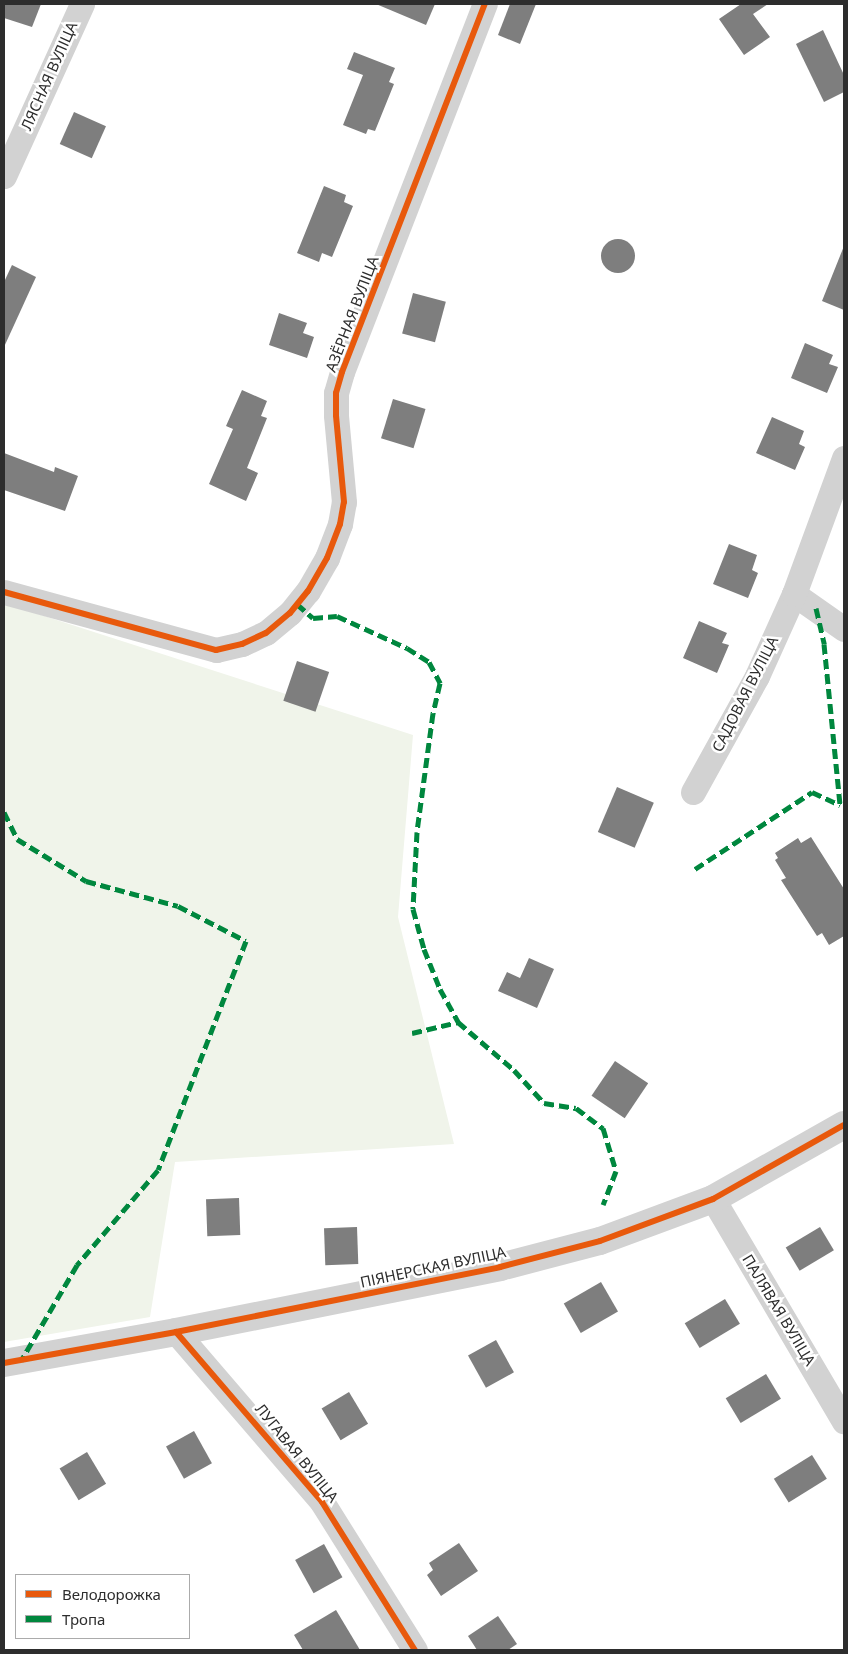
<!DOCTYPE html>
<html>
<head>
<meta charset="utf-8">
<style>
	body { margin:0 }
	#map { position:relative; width:848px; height:1654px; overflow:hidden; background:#fff; font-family:"Noto Sans",sans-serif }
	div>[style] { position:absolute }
	.green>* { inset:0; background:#f0f4ea }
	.building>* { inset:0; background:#7e7e7e; transform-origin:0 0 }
	.round { border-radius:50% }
	.minor>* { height:25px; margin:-12.5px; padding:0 12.5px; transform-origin:12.5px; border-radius:12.5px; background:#d2d2d2 }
	.tertiary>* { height:28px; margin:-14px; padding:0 14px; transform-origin:14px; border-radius:14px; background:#d2d2d2 }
	.quiet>* { height:5px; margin-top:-2.5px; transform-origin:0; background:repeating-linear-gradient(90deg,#00873e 0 10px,transparent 0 15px) }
	.cycleway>* { height:6px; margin:-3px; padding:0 3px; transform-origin:3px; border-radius:3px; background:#e8590c }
	span { translate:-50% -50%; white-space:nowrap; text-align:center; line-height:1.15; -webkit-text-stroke:5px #fff; paint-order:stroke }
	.street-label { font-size:15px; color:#2d2d2d }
	.frame { position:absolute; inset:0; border:5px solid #2d2d2d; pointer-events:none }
	.legend { position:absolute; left:15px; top:1574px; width:175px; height:65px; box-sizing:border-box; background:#fff; border:1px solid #ababab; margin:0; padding:6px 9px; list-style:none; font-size:15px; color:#2d2d2d }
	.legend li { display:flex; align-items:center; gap:10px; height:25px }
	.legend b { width:25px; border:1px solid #ababab }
</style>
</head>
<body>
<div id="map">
	<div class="green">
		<i style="clip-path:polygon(4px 603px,413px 735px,398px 917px,454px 1144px,175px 1162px,150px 1317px,4px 1342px)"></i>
	</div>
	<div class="building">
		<i style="clip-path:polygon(4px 4px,41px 4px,32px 27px,4px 18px)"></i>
		<i style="clip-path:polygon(376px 4px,435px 4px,426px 25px)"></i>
		<i style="clip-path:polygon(510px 4px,536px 4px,520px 44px,498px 35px)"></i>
		<i style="clip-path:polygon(741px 4px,768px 4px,753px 14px,770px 37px,744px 55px,719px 19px)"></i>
		<i style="clip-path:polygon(823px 30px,844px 75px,844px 92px,824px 102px,796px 44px)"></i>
		<i style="clip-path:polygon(354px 52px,395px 68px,389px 82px,394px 84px,375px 131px,368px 129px,366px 134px,343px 125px,363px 75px,347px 69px)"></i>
		<i style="left:74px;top:112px;width:35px;height:35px;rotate:24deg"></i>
		<i style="clip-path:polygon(324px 186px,346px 195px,344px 202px,353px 206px,332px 257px,322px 253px,319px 262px,297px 253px)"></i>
		<i class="round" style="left:601px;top:239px;width:34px;height:34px"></i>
		<i style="clip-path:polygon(844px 246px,844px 310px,822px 301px)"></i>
		<i style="clip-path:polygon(12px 265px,36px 277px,4px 347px,4px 282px)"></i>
		<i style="left:413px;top:293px;width:34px;height:42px;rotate:15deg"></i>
		<i style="clip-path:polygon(279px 313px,307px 323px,303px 333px,314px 337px,307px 358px,269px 345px)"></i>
		<i style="clip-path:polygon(805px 343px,833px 355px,829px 364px,838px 367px,827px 393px,791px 378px)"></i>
		<i style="clip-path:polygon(242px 390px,267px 401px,261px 416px,267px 418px,247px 468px,258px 473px,246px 501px,209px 484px,233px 429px,226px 426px)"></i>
		<i style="left:393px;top:399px;width:34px;height:41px;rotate:17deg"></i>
		<i style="clip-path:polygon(772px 417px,804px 431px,799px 444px,805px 447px,795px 470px,756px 453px)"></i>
		<i style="clip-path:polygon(4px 453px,54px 472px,55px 467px,78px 476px,65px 511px,4px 490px)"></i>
		<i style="clip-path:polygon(729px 544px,757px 555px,752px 570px,758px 573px,748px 598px,713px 584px)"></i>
		<i style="clip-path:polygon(699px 621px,727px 633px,722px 643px,729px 645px,717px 673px,683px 658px)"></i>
		<i style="left:297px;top:661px;width:34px;height:42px;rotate:19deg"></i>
		<i style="left:617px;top:787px;width:40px;height:49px;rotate:23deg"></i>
		<i style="clip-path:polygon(811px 837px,844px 889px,844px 936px,829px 945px,822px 933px,817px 936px,781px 880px,786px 878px,775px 860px,778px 858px,775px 853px,798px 838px,801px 843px)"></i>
		<i style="clip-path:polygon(529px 958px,554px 969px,537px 1008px,498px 991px,507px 972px,520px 978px)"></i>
		<i style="left:615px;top:1061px;width:40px;height:42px;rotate:34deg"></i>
		<i style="left:239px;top:1198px;width:37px;height:33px;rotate:88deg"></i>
		<i style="left:357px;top:1227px;width:37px;height:33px;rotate:88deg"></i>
		<i style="left:820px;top:1227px;width:27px;height:40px;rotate:59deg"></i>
		<i style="left:601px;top:1282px;width:34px;height:43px;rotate:60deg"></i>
		<i style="left:725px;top:1299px;width:29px;height:47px;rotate:59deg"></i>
		<i style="left:496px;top:1340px;width:37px;height:32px;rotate:61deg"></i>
		<i style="left:766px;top:1374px;width:29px;height:47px;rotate:59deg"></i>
		<i style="left:349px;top:1392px;width:37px;height:32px;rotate:59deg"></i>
		<i style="left:194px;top:1431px;width:37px;height:32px;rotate:61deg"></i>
		<i style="left:87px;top:1452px;width:37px;height:32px;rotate:59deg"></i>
		<i style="left:812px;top:1455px;width:28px;height:45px;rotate:58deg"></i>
		<i style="clip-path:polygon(459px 1543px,478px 1571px,441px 1596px,427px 1575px,433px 1570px,429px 1563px)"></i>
		<i style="left:324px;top:1544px;width:38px;height:33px;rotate:61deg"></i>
		<i style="clip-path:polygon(336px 1610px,360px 1650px,303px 1650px,294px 1635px)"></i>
		<i style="clip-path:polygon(498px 1616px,517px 1644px,508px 1650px,477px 1650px,468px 1636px)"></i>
	</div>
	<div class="minor">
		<i style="left:4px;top:176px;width:189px;rotate:-65.6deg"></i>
		<i style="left:4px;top:592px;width:220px;rotate:15.3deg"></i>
		<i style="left:216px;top:650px;width:27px;rotate:-13deg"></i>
		<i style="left:242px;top:644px;width:26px;rotate:-25deg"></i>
		<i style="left:266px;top:633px;width:31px;rotate:-40deg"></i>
		<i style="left:290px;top:613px;width:28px;rotate:-51deg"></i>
		<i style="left:308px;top:591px;width:38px;rotate:-60deg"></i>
		<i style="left:327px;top:558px;width:36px;rotate:-69deg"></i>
		<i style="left:340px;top:524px;width:22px;rotate:-80deg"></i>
		<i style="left:344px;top:502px;width:87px;rotate:-95.3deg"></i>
		<i style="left:336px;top:415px;width:22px;rotate:-90deg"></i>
		<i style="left:336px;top:393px;width:22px;rotate:-74deg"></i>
		<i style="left:342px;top:372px;width:395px;rotate:-68.8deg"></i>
		<i style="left:794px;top:594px;width:61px;rotate:35deg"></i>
		<i style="left:693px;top:792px;width:132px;rotate:-61.1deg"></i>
		<i style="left:757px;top:676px;width:90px;rotate:-65.7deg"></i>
		<i style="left:794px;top:594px;width:145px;rotate:-69.8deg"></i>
		<i style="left:713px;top:1199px;width:258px;rotate:59.5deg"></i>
		<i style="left:176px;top:1332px;width:224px;rotate:49.3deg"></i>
		<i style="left:322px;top:1502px;width:175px;rotate:57.9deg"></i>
	</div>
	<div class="tertiary">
		<i style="left:4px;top:1363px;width:175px;rotate:-10.2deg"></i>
		<i style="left:176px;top:1332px;width:330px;rotate:-11.3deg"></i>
		<i style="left:500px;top:1267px;width:103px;rotate:-14.6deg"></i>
		<i style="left:600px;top:1241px;width:121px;rotate:-20.4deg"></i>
		<i style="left:713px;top:1199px;width:150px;rotate:-29.5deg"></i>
	</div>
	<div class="quiet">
		<i style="left:297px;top:604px;width:21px;rotate:41deg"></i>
		<i style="left:313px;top:618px;width:24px;rotate:-5deg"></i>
		<i style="left:337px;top:616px;width:77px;rotate:24.6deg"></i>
		<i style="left:407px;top:648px;width:26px;rotate:32deg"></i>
		<i style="left:429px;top:662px;width:24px;rotate:62deg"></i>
		<i style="left:440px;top:683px;width:31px;rotate:103deg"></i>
		<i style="left:433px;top:713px;width:120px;rotate:97.7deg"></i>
		<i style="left:417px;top:832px;width:77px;rotate:93deg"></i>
		<i style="left:413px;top:909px;width:41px;rotate:74.6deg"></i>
		<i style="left:424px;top:949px;width:43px;rotate:68.2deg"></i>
		<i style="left:440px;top:989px;width:38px;rotate:61deg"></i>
		<i style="left:458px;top:1022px;width:74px;rotate:40.6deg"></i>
		<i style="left:514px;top:1070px;width:45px;rotate:47.7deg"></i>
		<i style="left:544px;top:1103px;width:32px;rotate:9deg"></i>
		<i style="left:576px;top:1108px;width:34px;rotate:37deg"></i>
		<i style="left:603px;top:1128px;width:45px;rotate:73.2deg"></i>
		<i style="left:616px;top:1171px;width:36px;rotate:111deg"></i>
		<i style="left:816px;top:608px;width:37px;rotate:77deg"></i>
		<i style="left:824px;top:644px;width:162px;rotate:84.3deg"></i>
		<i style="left:4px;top:812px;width:30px;rotate:64deg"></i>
		<i style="left:17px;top:839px;width:81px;rotate:31.3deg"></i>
		<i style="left:86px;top:881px;width:95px;rotate:15.2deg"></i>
		<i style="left:178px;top:906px;width:76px;rotate:27.2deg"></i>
		<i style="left:246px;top:941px;width:245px;rotate:111deg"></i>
		<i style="left:158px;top:1170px;width:125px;rotate:130.5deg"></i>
		<i style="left:77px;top:1265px;width:111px;rotate:120.3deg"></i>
		<i style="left:695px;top:869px;width:140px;rotate:-33.3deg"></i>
		<i style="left:812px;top:792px;width:31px;rotate:25deg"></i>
		<i style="left:412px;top:1033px;width:47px;rotate:-13.4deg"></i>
	</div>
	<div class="cycleway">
		<i style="left:4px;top:592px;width:220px;rotate:15.3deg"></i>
		<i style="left:216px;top:650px;width:27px;rotate:-13deg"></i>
		<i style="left:242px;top:644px;width:26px;rotate:-25deg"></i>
		<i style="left:266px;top:633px;width:31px;rotate:-40deg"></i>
		<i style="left:290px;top:613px;width:28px;rotate:-51deg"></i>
		<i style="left:308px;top:591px;width:38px;rotate:-60deg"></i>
		<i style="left:327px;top:558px;width:36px;rotate:-69deg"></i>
		<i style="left:340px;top:524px;width:22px;rotate:-80deg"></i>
		<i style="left:344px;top:502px;width:87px;rotate:-95.3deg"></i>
		<i style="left:336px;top:415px;width:22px;rotate:-90deg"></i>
		<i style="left:336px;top:393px;width:22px;rotate:-74deg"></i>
		<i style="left:342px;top:372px;width:395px;rotate:-68.8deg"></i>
		<i style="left:176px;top:1332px;width:224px;rotate:49.3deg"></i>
		<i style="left:322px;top:1502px;width:175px;rotate:57.9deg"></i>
		<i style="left:4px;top:1363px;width:175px;rotate:-10.2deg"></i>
		<i style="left:176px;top:1332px;width:330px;rotate:-11.3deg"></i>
		<i style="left:500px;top:1267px;width:103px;rotate:-14.6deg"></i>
		<i style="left:600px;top:1241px;width:121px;rotate:-20.4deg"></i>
		<i style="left:713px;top:1199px;width:150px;rotate:-29.5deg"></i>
	</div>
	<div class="street-label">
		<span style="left:49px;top:76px;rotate:-66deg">ЛЯСНАЯ ВУЛІЦА</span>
		<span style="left:352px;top:314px;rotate:-69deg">АЗЁРНАЯ ВУЛІЦА</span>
		<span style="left:745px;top:694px;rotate:-63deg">САДОВАЯ ВУЛІЦА</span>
		<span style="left:433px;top:1267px;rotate:-12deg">ПІЯНЕРСКАЯ ВУЛІЦА</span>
		<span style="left:779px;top:1310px;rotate:59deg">ПАЛЯВАЯ ВУЛІЦА</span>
		<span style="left:297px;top:1453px;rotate:51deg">ЛУГАВАЯ ВУЛІЦА</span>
	</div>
	<div class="frame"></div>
	<ul class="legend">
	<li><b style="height:6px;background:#e8590c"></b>Велодорожка</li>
	<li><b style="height:6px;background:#00873e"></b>Тропа</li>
	</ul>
</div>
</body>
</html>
